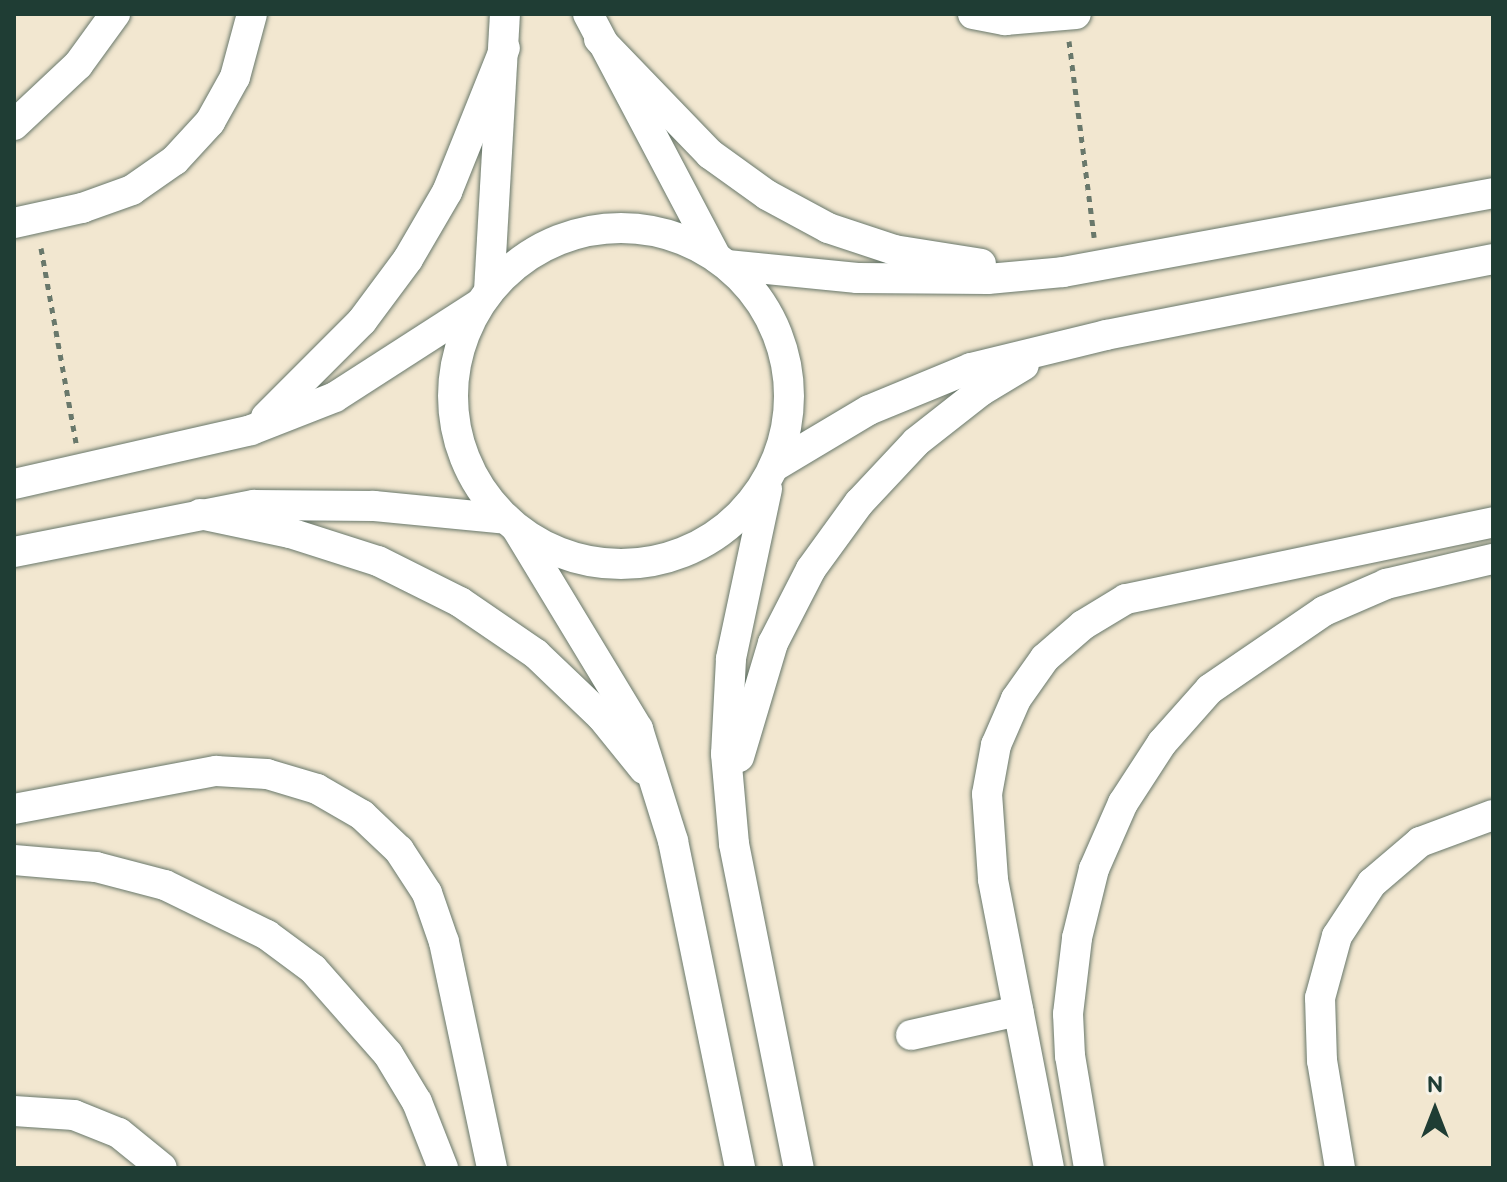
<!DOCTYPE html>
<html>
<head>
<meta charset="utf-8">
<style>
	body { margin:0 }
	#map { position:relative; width:1507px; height:1182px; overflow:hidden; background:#f2e7d0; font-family:"Balsamiq Sans",sans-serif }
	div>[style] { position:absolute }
	.path>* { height:5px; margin-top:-2.5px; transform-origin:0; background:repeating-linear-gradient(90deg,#69786b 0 6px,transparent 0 12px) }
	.roads { filter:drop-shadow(0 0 2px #69786b) drop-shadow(0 0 2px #69786b) }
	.minor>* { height:30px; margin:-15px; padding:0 15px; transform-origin:15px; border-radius:15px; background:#fff }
	.minor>.ring { margin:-15px; padding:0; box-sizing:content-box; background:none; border:30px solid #fff; border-radius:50% }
	span { translate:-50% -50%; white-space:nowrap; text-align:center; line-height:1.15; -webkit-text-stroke:8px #f7f3e8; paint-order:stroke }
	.frame { position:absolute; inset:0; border:16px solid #1f3d34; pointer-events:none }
	.north { position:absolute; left:1395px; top:1070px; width:80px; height:80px; -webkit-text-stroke:6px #f7f3e8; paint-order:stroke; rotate:0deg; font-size:22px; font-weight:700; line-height:32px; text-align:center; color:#1f3d34 }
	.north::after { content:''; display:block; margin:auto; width:28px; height:36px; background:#1f3d34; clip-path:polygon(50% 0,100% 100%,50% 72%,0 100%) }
</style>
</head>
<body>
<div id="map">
	<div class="path">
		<i style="left:1069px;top:41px;width:198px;rotate:82.7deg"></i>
		<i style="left:41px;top:248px;width:198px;rotate:79.8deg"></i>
	</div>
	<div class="roads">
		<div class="minor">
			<i style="left:588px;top:14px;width:275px;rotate:62.2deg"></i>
			<i style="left:973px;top:14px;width:33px;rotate:11deg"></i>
			<i style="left:1005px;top:20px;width:71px;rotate:-4.8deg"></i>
			<i style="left:599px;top:39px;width:160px;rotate:46deg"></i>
			<i style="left:710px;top:154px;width:70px;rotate:35.7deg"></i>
			<i style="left:767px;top:195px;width:69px;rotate:28.4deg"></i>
			<i style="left:828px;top:228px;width:70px;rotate:18.4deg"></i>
			<i style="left:894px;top:250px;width:88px;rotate:9.1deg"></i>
			<i style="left:14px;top:125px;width:88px;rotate:-43.2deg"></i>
			<i style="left:78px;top:65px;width:63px;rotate:-54deg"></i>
			<i style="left:14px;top:223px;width:70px;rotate:-12.4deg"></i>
			<i style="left:82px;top:208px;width:53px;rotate:-19.8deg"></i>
			<i style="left:132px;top:190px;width:52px;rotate:-34.9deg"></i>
			<i style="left:175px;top:160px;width:52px;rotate:-47.4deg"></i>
			<i style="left:210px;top:122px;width:51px;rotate:-60.9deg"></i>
			<i style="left:235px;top:77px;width:65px;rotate:-74.9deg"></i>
			<i class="ring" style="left:453px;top:228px;width:306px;height:306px"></i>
			<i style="left:727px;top:265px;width:131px;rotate:5.7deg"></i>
			<i style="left:857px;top:278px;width:131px;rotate:0.4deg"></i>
			<i style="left:988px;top:279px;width:75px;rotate:-5.3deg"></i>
			<i style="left:1063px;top:272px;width:437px;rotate:-10.4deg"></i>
			<i style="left:489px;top:291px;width:277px;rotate:-86.7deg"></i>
			<i style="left:266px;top:417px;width:136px;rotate:-45deg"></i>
			<i style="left:362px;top:321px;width:77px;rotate:-53.4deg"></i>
			<i style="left:408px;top:259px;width:78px;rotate:-59.8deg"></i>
			<i style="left:447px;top:192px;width:155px;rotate:-68.1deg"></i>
			<i style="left:775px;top:466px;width:109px;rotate:-30.8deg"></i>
			<i style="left:869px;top:410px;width:110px;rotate:-22.4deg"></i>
			<i style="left:971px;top:368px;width:139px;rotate:-13.7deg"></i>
			<i style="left:1106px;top:335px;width:394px;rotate:-11.1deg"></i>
			<i style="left:14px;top:484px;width:243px;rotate:-12.8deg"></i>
			<i style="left:251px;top:430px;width:90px;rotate:-21.4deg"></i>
			<i style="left:335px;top:397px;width:170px;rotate:-32.8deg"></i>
			<i style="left:767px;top:489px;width:174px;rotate:102deg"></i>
			<i style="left:731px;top:659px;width:95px;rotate:93deg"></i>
			<i style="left:726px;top:754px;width:90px;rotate:84.9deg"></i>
			<i style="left:734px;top:844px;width:330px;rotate:78.7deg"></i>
			<i style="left:200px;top:514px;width:92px;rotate:11.9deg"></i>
			<i style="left:290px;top:533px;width:92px;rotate:17.7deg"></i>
			<i style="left:378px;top:561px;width:92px;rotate:26.6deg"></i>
			<i style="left:460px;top:602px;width:92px;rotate:34.4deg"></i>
			<i style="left:536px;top:654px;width:91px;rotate:43.7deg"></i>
			<i style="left:602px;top:717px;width:67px;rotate:51.1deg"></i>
			<i style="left:517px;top:529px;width:234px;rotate:58.8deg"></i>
			<i style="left:638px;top:729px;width:117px;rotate:72.6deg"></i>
			<i style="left:673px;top:841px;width:334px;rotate:78.4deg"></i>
			<i style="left:14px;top:552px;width:245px;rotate:-11.1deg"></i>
			<i style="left:254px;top:505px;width:120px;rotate:0.5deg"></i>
			<i style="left:374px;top:506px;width:133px;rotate:5.6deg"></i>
			<i style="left:739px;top:757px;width:119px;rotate:-73.4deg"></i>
			<i style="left:773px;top:643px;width:83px;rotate:-62.8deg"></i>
			<i style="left:811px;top:569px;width:82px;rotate:-54deg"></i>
			<i style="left:859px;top:503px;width:83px;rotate:-46.9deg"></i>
			<i style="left:916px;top:442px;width:83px;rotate:-38.1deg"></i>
			<i style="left:981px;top:391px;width:50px;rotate:-31.2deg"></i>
			<i style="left:14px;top:809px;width:206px;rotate:-10.7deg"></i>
			<i style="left:216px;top:771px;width:51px;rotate:3.4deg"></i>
			<i style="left:267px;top:774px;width:52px;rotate:16.7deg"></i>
			<i style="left:317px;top:789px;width:52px;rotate:30deg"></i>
			<i style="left:362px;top:815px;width:51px;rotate:43.4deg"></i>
			<i style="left:399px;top:850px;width:51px;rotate:56.9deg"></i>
			<i style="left:427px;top:893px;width:52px;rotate:70.9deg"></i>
			<i style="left:444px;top:942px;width:231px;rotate:78deg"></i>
			<i style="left:14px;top:860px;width:82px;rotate:4.9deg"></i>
			<i style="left:96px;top:867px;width:71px;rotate:14.6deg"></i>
			<i style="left:165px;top:885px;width:114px;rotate:26.1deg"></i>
			<i style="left:267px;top:935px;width:57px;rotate:36.5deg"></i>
			<i style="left:313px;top:969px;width:113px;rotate:48.6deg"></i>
			<i style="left:388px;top:1054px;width:56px;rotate:58.9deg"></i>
			<i style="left:417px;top:1102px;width:71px;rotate:68.5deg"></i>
			<i style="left:911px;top:1035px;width:110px;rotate:-12.6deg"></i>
			<i style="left:14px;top:1111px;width:60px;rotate:3.8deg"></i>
			<i style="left:74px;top:1115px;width:48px;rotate:21.8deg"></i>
			<i style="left:119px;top:1133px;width:55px;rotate:39.1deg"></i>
			<i style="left:1049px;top:1168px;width:294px;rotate:-101deg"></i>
			<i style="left:993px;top:879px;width:85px;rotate:-94deg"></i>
			<i style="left:987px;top:794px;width:50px;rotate:-79.6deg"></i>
			<i style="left:996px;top:745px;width:50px;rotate:-66.5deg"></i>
			<i style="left:1016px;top:699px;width:50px;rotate:-54.7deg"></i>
			<i style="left:1045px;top:658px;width:50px;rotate:-41deg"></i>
			<i style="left:1083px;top:625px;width:50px;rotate:-31.2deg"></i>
			<i style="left:1126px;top:599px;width:375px;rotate:-11.8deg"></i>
			<i style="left:1089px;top:1168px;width:114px;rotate:-99.6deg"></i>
			<i style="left:1070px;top:1056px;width:42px;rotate:-92.7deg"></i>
			<i style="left:1068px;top:1014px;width:77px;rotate:-83.2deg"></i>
			<i style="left:1077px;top:938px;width:71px;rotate:-76.2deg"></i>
			<i style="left:1094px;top:869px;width:72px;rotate:-66.3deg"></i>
			<i style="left:1123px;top:803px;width:72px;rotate:-57deg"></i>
			<i style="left:1162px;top:743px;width:72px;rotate:-48.4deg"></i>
			<i style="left:1210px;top:689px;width:138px;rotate:-34.4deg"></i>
			<i style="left:1324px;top:611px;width:68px;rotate:-23.5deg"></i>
			<i style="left:1386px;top:584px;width:110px;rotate:-13.2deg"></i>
			<i style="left:1340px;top:1168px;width:109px;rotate:-99.5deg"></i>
			<i style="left:1322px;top:1061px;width:63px;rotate:-91.8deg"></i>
			<i style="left:1320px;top:998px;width:64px;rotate:-74.7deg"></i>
			<i style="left:1337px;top:936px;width:64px;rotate:-56.6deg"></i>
			<i style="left:1372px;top:883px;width:63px;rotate:-40.5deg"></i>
			<i style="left:1420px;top:842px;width:78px;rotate:-20.3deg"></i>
		</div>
	</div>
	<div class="frame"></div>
	<div class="north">N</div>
</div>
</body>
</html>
